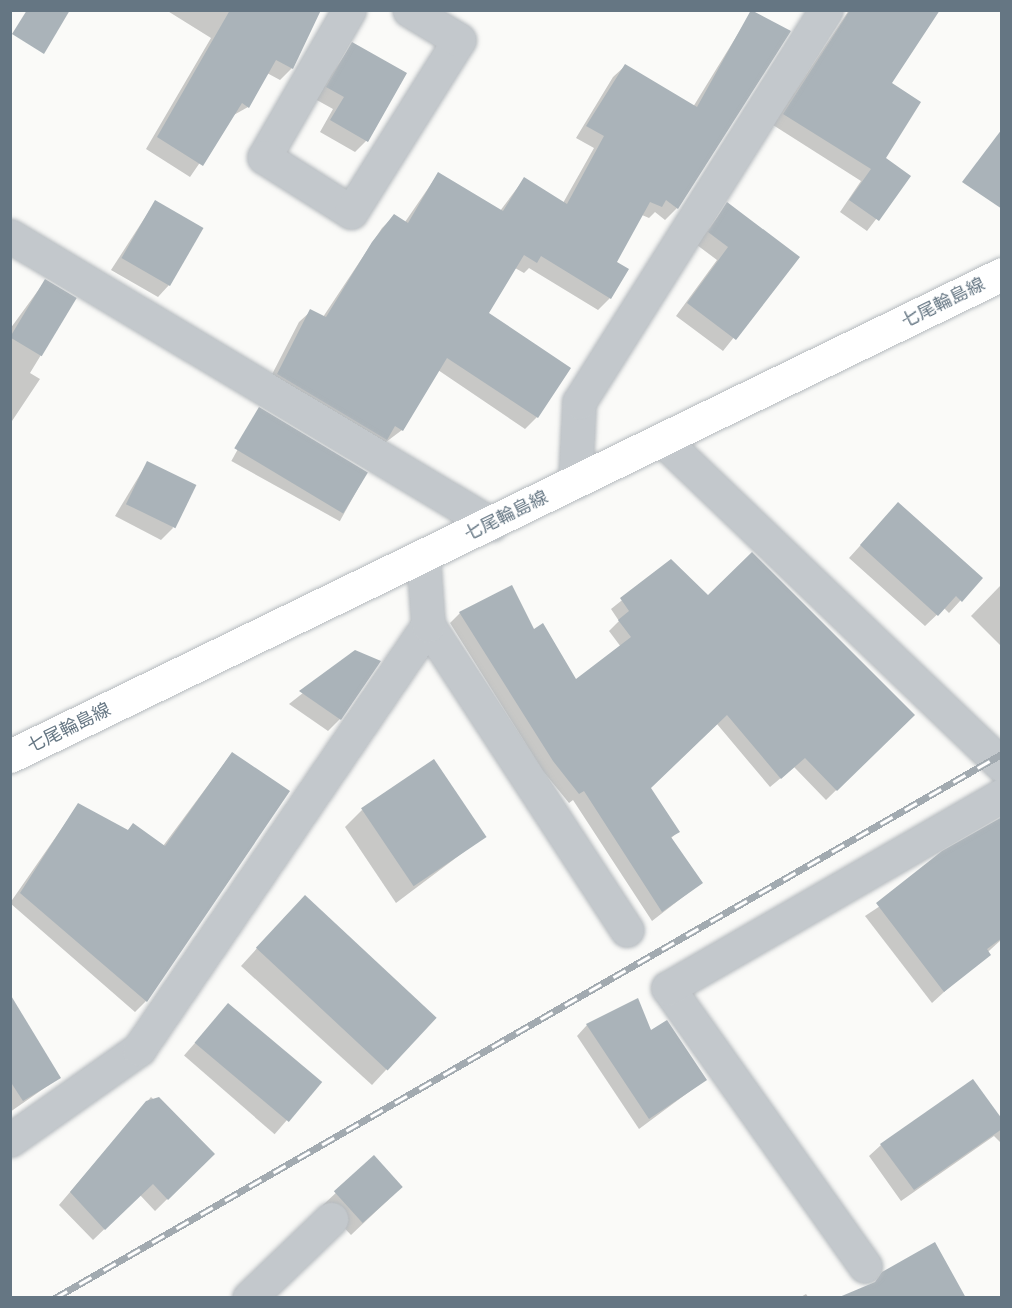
<!DOCTYPE html>
<html>
<head>
<meta charset="utf-8">
<style>
	body { margin:0 }
	#map { position:relative; width:1012px; height:1308px; overflow:hidden; background:#fafaf8; font-family:Cabin,"Noto Sans JP",sans-serif }
	div>[style] { position:absolute }
	.shadow>* { inset:0; background:#0003; transform-origin:0 0 }
	.building>* { inset:0; background:#aab3b9; transform-origin:0 0 }
	.roads { filter:drop-shadow(0 0 2px #b5babe) drop-shadow(0 0 2px #b5babe) }
	.minor>* { height:33px; margin:-16.5px; padding:0 16.5px; transform-origin:16.5px; border-radius:16.5px; background:#c3c8cc }
	.major>* { height:33px; margin:-16.5px; padding:0 16.5px; transform-origin:16.5px; border-radius:16.5px; background:#fff }
	.rail>* { height:7px; margin-top:-3.5px; transform-origin:0; background:repeating-linear-gradient(90deg,#fff 0 14px,#a2aab0 0 28px); box-sizing:border-box; border-block:2px solid #a2aab0 }
	span { translate:-50% -50%; white-space:nowrap; text-align:center; line-height:1.15; -webkit-text-stroke:6px #fff; paint-order:stroke }
	.street-label { font-size:18px; color:#657683 }
	.frame { position:absolute; inset:0; border:12px solid #657683; pointer-events:none }
</style>
</head>
<body>
<div id="map">
	<div class="shadow">
		<i style="clip-path:polygon(166px 10px,309px 10px,317px 15px,292px 68px,280px 80px,267px 73px,248px 107px,232px 116px,190px 177px,146px 149px,211px 38px)"></i>
		<i style="clip-path:polygon(849px 10px,939px 10px,890px 83px,884px 159px,909px 176px,867px 231px,840px 212px,861px 181px,773px 125px)"></i>
		<i style="clip-path:polygon(752px 11px,789px 31px,677px 208px,665px 220px,655px 212px,649px 218px,642px 215px,615px 263px,610px 298px,598px 310px,529px 268px,524px 273px,515px 268px,487px 313px,537px 417px,525px 429px,438px 370px,402px 430px,374px 451px,266px 386px,299px 322px,311px 311px,323px 317px,382px 228px,394px 216px,405px 222px,438px 174px,500px 211px,524px 179px,563px 203px,594px 148px,576px 138px,613px 77px,625px 66px,693px 107px)"></i>
		<i style="clip-path:polygon(352px 44px,366px 141px,355px 152px,320px 132px,333px 109px,315px 99px)"></i>
		<i style="clip-path:polygon(155px 202px,169px 285px,158px 297px,111px 270px)"></i>
		<i style="clip-path:polygon(727px 204px,798px 257px,723px 351px,676px 316px,717px 260px,697px 245px)"></i>
		<i style="clip-path:polygon(45px 281px,75px 299px,30px 373px,40px 379px,10px 424px,10px 329px)"></i>
		<i style="left:258px;top:413px;width:124px;height:55px;rotate:29deg"></i>
		<i style="clip-path:polygon(147px 463px,173px 528px,161px 540px,115px 516px)"></i>
		<i style="clip-path:polygon(887px 516px,981px 578px,949px 613px,944px 608px,925px 626px,849px 558px)"></i>
		<i style="clip-path:polygon(671px 561px,708px 598px,913px 715px,826px 800px,794px 767px,770px 787px,717px 724px,650px 788px,678px 832px,670px 839px,701px 883px,652px 921px,573px 800px,569px 803px,543px 771px,450px 623px,460px 613px,533px 631px,576px 681px,621px 647px,609px 631px,619px 621px,611px 609px)"></i>
		<i style="clip-path:polygon(1000px 586px,1002px 587px,1001px 646px,971px 616px)"></i>
		<i style="clip-path:polygon(355px 652px,340px 719px,328px 731px,289px 704px)"></i>
		<i style="clip-path:polygon(232px 753px,146px 1001px,135px 1012px,10px 903px,78px 805px,127px 831px,133px 825px,163px 846px)"></i>
		<i style="clip-path:polygon(362px 810px,485px 836px,396px 903px,345px 827px)"></i>
		<i style="clip-path:polygon(1002px 825px,1002px 939px,932px 1003px,865px 916px)"></i>
		<i style="clip-path:polygon(288px 914px,435px 1017px,372px 1085px,241px 966px)"></i>
		<i style="left:228px;top:1005px;width:120px;height:67px;rotate:41deg"></i>
		<i style="clip-path:polygon(587px 1025px,651px 1032px,705px 1080px,639px 1129px,577px 1036px)"></i>
		<i style="clip-path:polygon(10px 1028px,59px 1078px,10px 1112px)"></i>
		<i style="clip-path:polygon(151px 1097px,213px 1154px,155px 1211px,140px 1195px,93px 1240px,59px 1205px)"></i>
		<i style="clip-path:polygon(1002px 1121px,1002px 1144px,994px 1136px,901px 1201px,869px 1156px,881px 1145px)"></i>
		<i style="clip-path:polygon(374px 1157px,389px 1199px,351px 1235px,323px 1205px)"></i>
		<i style="clip-path:polygon(806px 1294px,809px 1298px,799px 1298px)"></i>
	</div>
	<div class="building">
		<i style="clip-path:polygon(27px 10px,70px 10px,44px 54px,12px 34px)"></i>
		<i style="clip-path:polygon(230px 10px,321px 10px,293px 69px,276px 60px,249px 108px,242px 103px,203px 166px,157px 137px)"></i>
		<i style="clip-path:polygon(751px 10px,791px 31px,678px 209px,666px 200px,662px 207px,650px 202px,617px 262px,629px 269px,611px 299px,541px 256px,537px 263px,524px 255px,489px 313px,571px 368px,538px 418px,447px 358px,403px 431px,395px 426px,387px 440px,277px 374px,310px 309px,326px 317px,372px 242px,394px 214px,408px 223px,438px 172px,503px 211px,524px 177px,567px 204px,604px 136px,586px 126px,625px 64px,697px 107px)"></i>
		<i style="clip-path:polygon(850px 10px,940px 10px,892px 83px,921px 102px,886px 158px,911px 176px,879px 221px,849px 200px,871px 169px,783px 114px)"></i>
		<i style="clip-path:polygon(352px 42px,407px 73px,368px 142px,330px 120px,344px 97px,326px 87px)"></i>
		<i style="clip-path:polygon(1002px 129px,1002px 209px,962px 182px)"></i>
		<i style="left:155px;top:200px;width:56px;height:67px;rotate:30deg"></i>
		<i style="clip-path:polygon(727px 202px,800px 257px,736px 340px,687px 303px,728px 247px,708px 232px)"></i>
		<i style="left:45px;top:279px;width:37px;height:68px;rotate:31deg"></i>
		<i style="left:259px;top:407px;width:127px;height:48px;rotate:31deg"></i>
		<i style="left:147px;top:461px;width:55px;height:48px;rotate:26deg"></i>
		<i style="clip-path:polygon(898px 502px,983px 578px,962px 602px,956px 596px,938px 616px,860px 545px)"></i>
		<i style="clip-path:polygon(752px 552px,915px 715px,837px 791px,805px 758px,781px 779px,727px 715px,651px 788px,680px 832px,671px 837px,703px 883px,662px 912px,584px 791px,579px 794px,553px 761px,459px 612px,512px 585px,534px 629px,543px 623px,576px 679px,631px 637px,618px 620px,629px 611px,620px 598px,671px 559px,708px 595px)"></i>
		<i style="clip-path:polygon(355px 650px,381px 661px,341px 720px,299px 691px)"></i>
		<i style="clip-path:polygon(232px 752px,290px 791px,147px 1002px,20px 893px,78px 803px,128px 830px,133px 823px,165px 846px)"></i>
		<i style="left:434px;top:759px;width:94px;height:88px;rotate:56deg"></i>
		<i style="clip-path:polygon(1002px 817px,1002px 938px,987px 949px,991px 955px,944px 992px,876px 903px,942px 851px)"></i>
		<i style="left:305px;top:895px;width:180px;height:72px;rotate:43deg"></i>
		<i style="clip-path:polygon(10px 994px,61px 1078px,23px 1101px,10px 1081px)"></i>
		<i style="clip-path:polygon(638px 998px,651px 1030px,667px 1020px,707px 1080px,649px 1119px,586px 1024px)"></i>
		<i style="left:228px;top:1003px;width:123px;height:52px;rotate:40deg"></i>
		<i style="clip-path:polygon(973px 1079px,1002px 1119px,1002px 1129px,914px 1190px,880px 1144px)"></i>
		<i style="clip-path:polygon(159px 1097px,215px 1154px,168px 1200px,153px 1184px,105px 1230px,70px 1192px,146px 1101px)"></i>
		<i style="left:374px;top:1155px;width:43px;height:54px;rotate:48deg"></i>
		<i style="clip-path:polygon(935px 1242px,966px 1298px,837px 1298px,875px 1282px,882px 1272px)"></i>
	</div>
	<div class="roads">
		<div class="minor">
			<i style="left:349px;top:10px;width:170px;rotate:120deg"></i>
			<i style="left:264px;top:157px;width:103px;rotate:32.3deg"></i>
			<i style="left:351px;top:212px;width:203px;rotate:-57.9deg"></i>
			<i style="left:459px;top:40px;width:58px;rotate:-149deg"></i>
			<i style="left:10px;top:236px;width:561px;rotate:30.91deg"></i>
			<i style="left:663px;top:440px;width:470px;rotate:43.8deg"></i>
			<i style="left:575px;top:482px;width:80px;rotate:-87.1deg"></i>
			<i style="left:579px;top:402px;width:463px;rotate:-57.8deg"></i>
			<i style="left:428px;top:625px;width:364px;rotate:56.9deg"></i>
			<i style="left:10px;top:1140px;width:158px;rotate:-35.2deg"></i>
			<i style="left:139px;top:1049px;width:513px;rotate:-55.72deg"></i>
			<i style="left:428px;top:625px;width:69px;rotate:-94.1deg"></i>
			<i style="left:865px;top:1266px;width:341px;rotate:-125.3deg"></i>
			<i style="left:668px;top:988px;width:386px;rotate:-30deg"></i>
			<i style="left:249px;top:1298px;width:114px;rotate:-43.9deg"></i>
		</div>
		<div class="major">
			<i style="left:10px;top:756px;width:1103px;rotate:-25.91deg"></i>
		</div>
	</div>
	<div class="rail">
		<i style="left:55px;top:1298px;width:1092px;rotate:-29.88deg"></i>
	</div>
	<div class="street-label">
		<span style="left:943px;top:303px;rotate:-26deg">七尾輪島線</span>
		<span style="left:506px;top:516px;rotate:-26deg">七尾輪島線</span>
		<span style="left:69px;top:728px;rotate:-26deg">七尾輪島線</span>
	</div>
	<div class="frame"></div>
</div>
</body>
</html>
